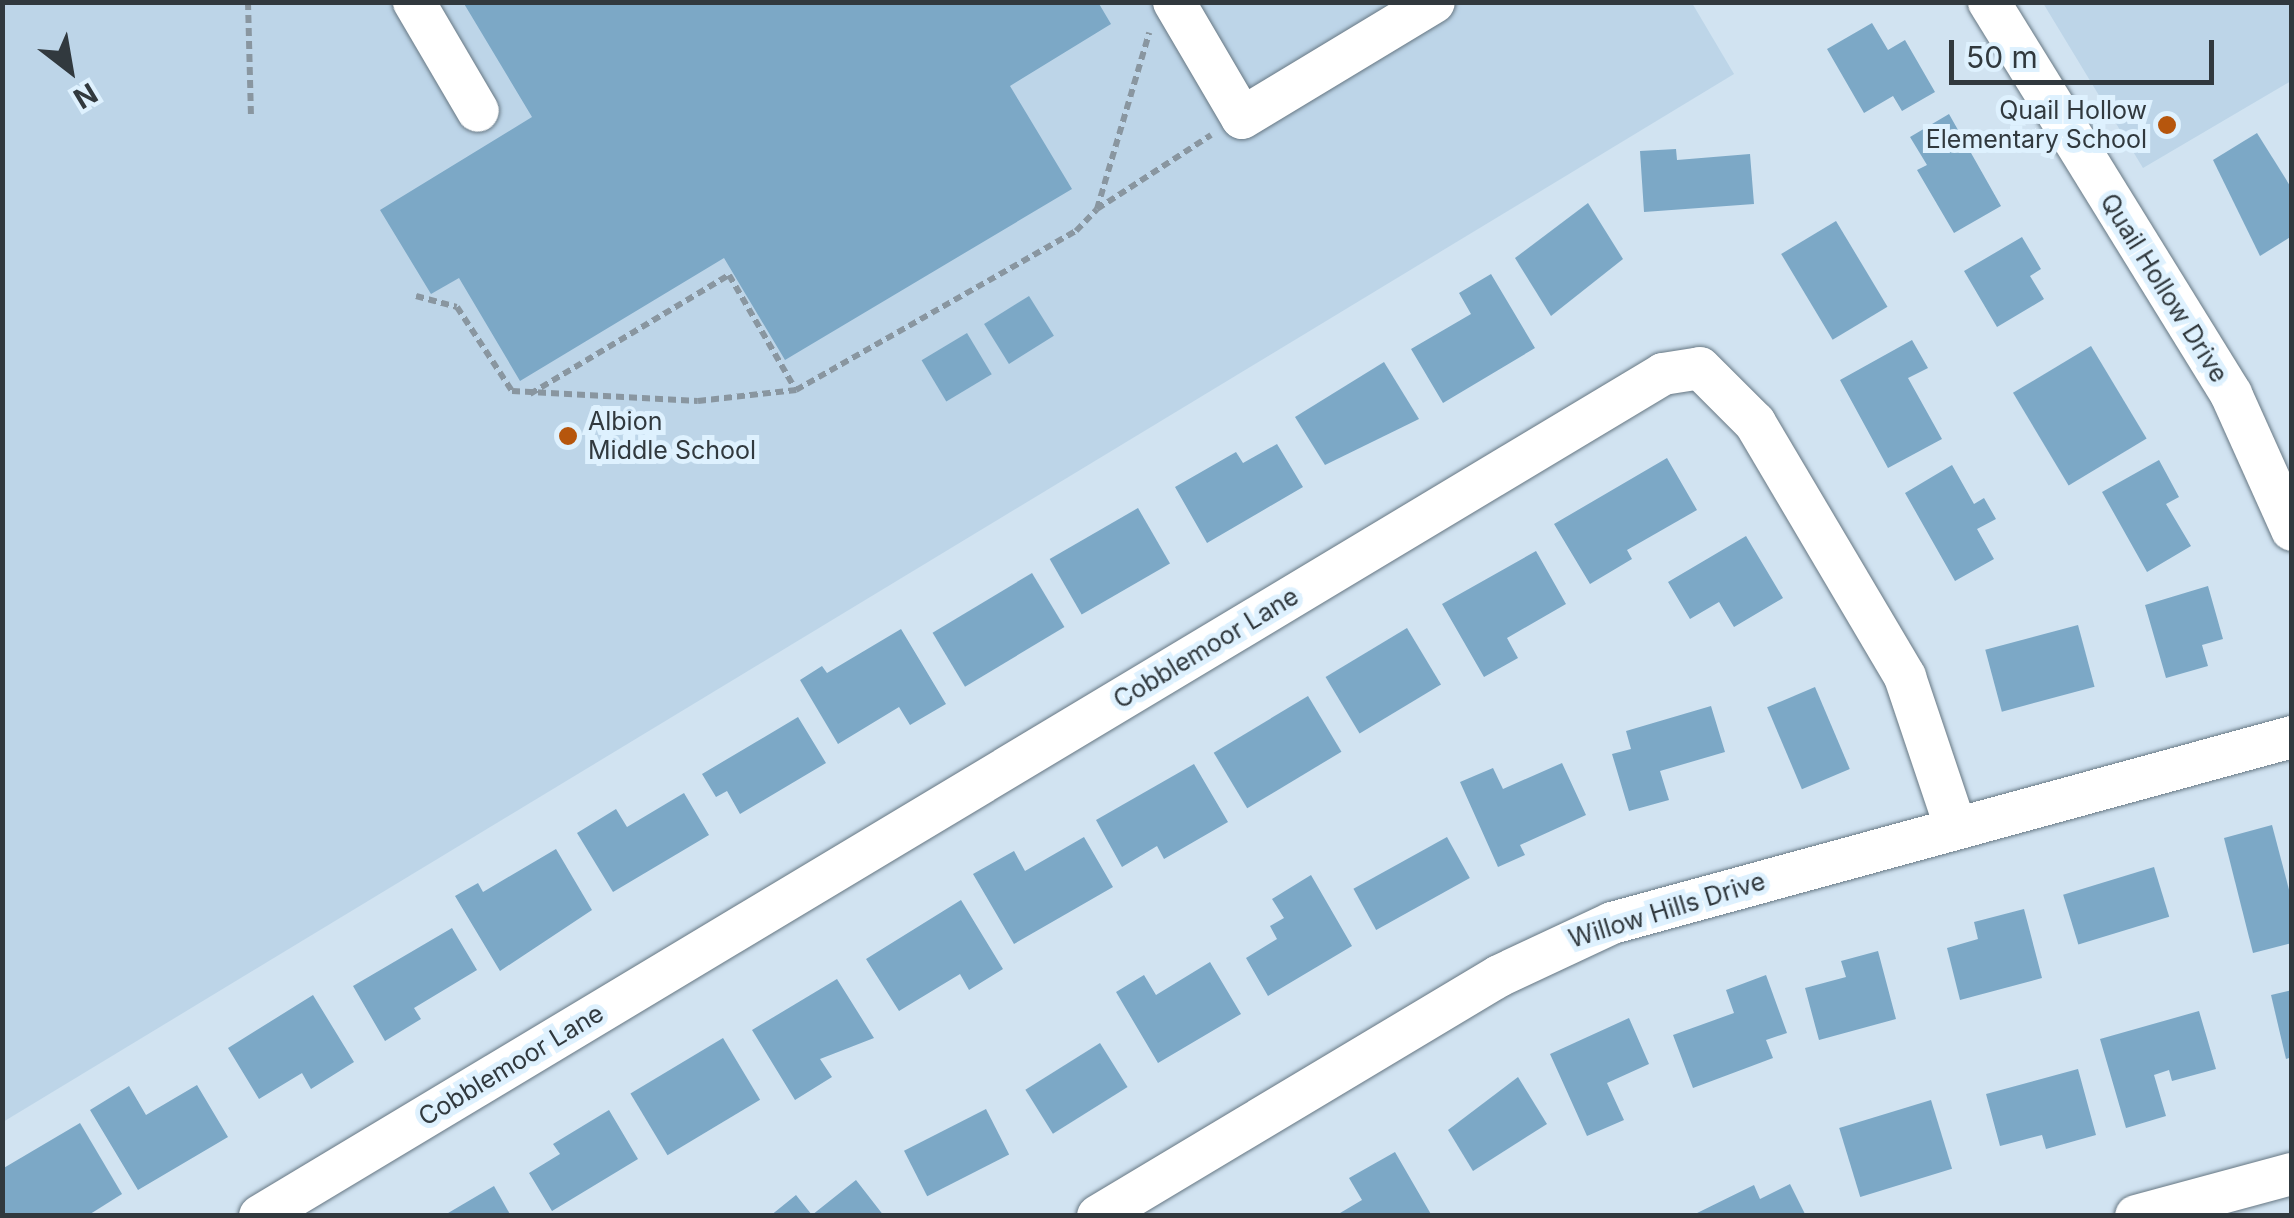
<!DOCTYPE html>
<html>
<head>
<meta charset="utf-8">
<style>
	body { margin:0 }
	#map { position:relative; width:2294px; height:1218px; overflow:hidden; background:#d1e3f1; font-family:Inter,sans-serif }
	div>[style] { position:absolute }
	.built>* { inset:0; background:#bdd5e8 }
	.building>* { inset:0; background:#7ca8c6; transform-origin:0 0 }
	.path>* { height:6px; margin-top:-3px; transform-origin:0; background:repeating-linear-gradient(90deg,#8996a0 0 8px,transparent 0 13px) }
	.roads { filter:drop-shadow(0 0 2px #667783) drop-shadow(0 0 2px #667783) }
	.minor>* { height:42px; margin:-21px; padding:0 21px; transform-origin:21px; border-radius:21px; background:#fff }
	.dots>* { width:28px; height:28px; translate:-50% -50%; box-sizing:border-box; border:5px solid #def1fe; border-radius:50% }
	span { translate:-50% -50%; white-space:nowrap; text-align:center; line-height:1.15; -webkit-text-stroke:10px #def1fe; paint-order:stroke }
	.poi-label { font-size:25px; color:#31393e }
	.right { translate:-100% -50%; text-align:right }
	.left { translate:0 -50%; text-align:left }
	.street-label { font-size:25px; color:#31393e }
	.frame { position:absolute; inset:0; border:5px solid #31393e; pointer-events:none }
	.north { position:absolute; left:20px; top:20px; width:100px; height:100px; -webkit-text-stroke:8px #def1fe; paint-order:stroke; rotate:149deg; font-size:28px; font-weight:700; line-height:40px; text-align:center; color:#31393e }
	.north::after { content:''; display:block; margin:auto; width:35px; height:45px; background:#31393e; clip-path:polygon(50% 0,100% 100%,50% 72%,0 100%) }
	.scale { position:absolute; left:1949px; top:40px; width:265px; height:45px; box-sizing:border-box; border:5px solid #31393e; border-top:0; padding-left:12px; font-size:30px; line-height:35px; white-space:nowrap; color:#31393e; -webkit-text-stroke:8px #def1fe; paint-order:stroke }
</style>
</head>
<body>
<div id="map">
	<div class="built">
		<i style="clip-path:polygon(3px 3px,1692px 3px,1734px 74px,3px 1122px)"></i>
		<i style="clip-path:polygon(2043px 3px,2291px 3px,2291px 81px,2143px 168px)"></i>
	</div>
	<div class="building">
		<i style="clip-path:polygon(463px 2px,1098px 2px,1111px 24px,1010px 86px,1072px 189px,785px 360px,724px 258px,520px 381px,459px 278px,431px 294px,380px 210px,532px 117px)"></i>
		<i style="clip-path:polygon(1872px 23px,1888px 50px,1905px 40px,1935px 92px,1902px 111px,1893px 96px,1864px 113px,1827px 49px)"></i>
		<i style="clip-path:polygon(1949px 114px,2001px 206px,1954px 233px,1917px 170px,1927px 165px,1910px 137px)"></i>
		<i style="clip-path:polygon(2257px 133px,2292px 189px,2292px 236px,2260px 256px,2213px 160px)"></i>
		<i style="clip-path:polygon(1676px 149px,1677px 160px,1750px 154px,1754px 204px,1644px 212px,1640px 151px)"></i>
		<i style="clip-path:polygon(1588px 203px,1623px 259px,1551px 316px,1515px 258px)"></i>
		<i style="left:1836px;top:221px;width:100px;height:64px;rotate:59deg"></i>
		<i style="clip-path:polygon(2022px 237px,2041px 269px,2030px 276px,2044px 299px,1997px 327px,1964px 271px)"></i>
		<i style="clip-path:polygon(1491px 274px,1535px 348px,1443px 403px,1411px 349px,1471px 314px,1459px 293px)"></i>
		<i style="left:1029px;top:296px;width:47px;height:53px;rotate:58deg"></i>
		<i style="left:967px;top:333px;width:48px;height:53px;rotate:59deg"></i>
		<i style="clip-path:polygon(1912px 340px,1928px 368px,1908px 378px,1942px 439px,1888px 468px,1840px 380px)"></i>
		<i style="left:2091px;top:346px;width:108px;height:91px;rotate:59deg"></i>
		<i style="clip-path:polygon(1384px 362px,1419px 419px,1325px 465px,1295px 417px)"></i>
		<i style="clip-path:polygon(1277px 444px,1303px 487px,1207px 543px,1175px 487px,1236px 452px,1243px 463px)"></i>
		<i style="clip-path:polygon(1667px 458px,1697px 510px,1627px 550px,1632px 559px,1590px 584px,1554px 524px)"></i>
		<i style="clip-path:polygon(2159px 460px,2179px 497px,2166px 504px,2191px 546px,2147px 572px,2102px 492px)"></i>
		<i style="clip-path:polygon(1952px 465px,1974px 504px,1984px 498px,1996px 519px,1977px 529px,1994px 559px,1955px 581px,1905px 493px)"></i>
		<i style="left:1138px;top:508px;width:64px;height:102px;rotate:60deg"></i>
		<i style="clip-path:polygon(1746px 536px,1783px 598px,1734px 627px,1719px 602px,1690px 619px,1668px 582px)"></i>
		<i style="clip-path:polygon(1536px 551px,1566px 604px,1507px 638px,1518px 658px,1484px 677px,1442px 604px)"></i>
		<i style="left:1032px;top:573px;width:63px;height:116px;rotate:59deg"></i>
		<i style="clip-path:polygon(2208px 586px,2223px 639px,2202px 645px,2208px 666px,2166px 678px,2145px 605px)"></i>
		<i style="left:2078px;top:625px;width:64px;height:96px;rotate:75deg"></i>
		<i style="left:1407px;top:628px;width:66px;height:95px;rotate:59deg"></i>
		<i style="clip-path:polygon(901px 629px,946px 704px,910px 725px,899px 707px,838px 744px,800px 680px,822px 666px,827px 673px)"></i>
		<i style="left:1815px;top:687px;width:89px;height:52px;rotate:67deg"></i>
		<i style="left:1308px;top:696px;width:65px;height:110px;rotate:59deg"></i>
		<i style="clip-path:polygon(1711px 706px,1725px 752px,1660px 771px,1669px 800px,1629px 811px,1612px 754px,1631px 749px,1626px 731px)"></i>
		<i style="clip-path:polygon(798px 717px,826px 763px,740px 814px,727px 791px,716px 797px,702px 774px)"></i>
		<i style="clip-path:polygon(1562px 763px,1586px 815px,1520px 845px,1525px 855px,1498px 867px,1460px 782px,1493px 768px,1503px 789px)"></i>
		<i style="clip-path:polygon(1194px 764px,1228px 822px,1164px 859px,1157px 846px,1122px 867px,1096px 820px)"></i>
		<i style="clip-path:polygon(684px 793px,709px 835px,613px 892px,577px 833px,616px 809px,627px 827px)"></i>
		<i style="clip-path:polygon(2272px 825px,2292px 901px,2292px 943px,2253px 953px,2224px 838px)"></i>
		<i style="clip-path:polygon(1084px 837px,1113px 887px,1014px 944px,973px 874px,1014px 851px,1025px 871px)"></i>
		<i style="left:1447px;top:837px;width:47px;height:107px;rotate:61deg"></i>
		<i style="clip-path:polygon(556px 849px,592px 910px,500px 971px,455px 896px,478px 883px,483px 892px)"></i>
		<i style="left:2154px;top:867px;width:52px;height:95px;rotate:73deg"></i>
		<i style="clip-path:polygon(1311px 875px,1352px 946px,1268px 996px,1246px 958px,1277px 939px,1270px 926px,1284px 918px,1272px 899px)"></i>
		<i style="clip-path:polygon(961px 900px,1003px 969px,969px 990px,960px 974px,899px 1011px,866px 959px)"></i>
		<i style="clip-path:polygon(2024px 909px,2042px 978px,1960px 1000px,1947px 948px,1978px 939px,1974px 922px)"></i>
		<i style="clip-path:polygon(452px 928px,477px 970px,414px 1008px,421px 1019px,385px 1041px,353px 986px)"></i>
		<i style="clip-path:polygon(1878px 951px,1896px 1019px,1819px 1040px,1805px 988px,1846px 977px,1841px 961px)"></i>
		<i style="clip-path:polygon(1210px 962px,1241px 1014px,1158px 1063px,1116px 992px,1144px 975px,1156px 995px)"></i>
		<i style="clip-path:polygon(1766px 975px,1787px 1033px,1766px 1040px,1773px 1058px,1693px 1088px,1673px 1035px,1734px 1013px,1726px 990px)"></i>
		<i style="clip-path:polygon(837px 979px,874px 1038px,820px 1059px,832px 1077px,795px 1100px,752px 1030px)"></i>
		<i style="clip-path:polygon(2292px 990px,2292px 1057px,2286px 1059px,2271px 995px)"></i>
		<i style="clip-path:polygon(313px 995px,354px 1062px,311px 1089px,302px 1073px,259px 1099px,228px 1048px)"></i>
		<i style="clip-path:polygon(2199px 1011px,2216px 1069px,2172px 1081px,2169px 1070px,2154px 1075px,2166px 1116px,2126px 1128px,2100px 1039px)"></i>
		<i style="clip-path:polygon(1629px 1018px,1649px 1064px,1607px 1083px,1624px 1120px,1587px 1136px,1550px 1054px)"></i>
		<i style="left:723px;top:1038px;width:72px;height:108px;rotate:59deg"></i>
		<i style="left:1100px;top:1043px;width:52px;height:88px;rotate:58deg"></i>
		<i style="clip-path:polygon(2078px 1069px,2096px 1135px,2046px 1149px,2042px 1135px,2000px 1146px,1986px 1094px)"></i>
		<i style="clip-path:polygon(1518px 1077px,1547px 1124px,1473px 1171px,1448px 1130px)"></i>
		<i style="clip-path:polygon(197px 1085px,228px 1137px,138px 1190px,90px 1110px,129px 1086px,146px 1115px)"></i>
		<i style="left:1931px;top:1100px;width:72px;height:96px;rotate:73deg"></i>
		<i style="left:986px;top:1109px;width:51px;height:92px;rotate:63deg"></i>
		<i style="clip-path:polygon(609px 1110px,638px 1159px,552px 1211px,529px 1173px,560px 1154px,553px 1144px)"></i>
		<i style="clip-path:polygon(80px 1123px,122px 1194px,87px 1216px,2px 1216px,2px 1169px)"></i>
		<i style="clip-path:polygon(1395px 1152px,1432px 1216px,1335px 1216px,1362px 1200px,1349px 1178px)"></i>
		<i style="clip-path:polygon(856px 1180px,884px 1216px,770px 1216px,796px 1195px,812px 1215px)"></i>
		<i style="clip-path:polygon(1790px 1184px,1806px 1216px,1691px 1216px,1754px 1185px,1760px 1199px)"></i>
		<i style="clip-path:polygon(494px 1186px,511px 1216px,443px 1216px)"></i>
	</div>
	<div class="path">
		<i style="left:248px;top:2px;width:116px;rotate:88.5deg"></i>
		<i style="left:1097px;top:209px;width:136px;rotate:-33deg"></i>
		<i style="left:416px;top:296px;width:42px;rotate:15deg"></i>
		<i style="left:457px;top:307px;width:100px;rotate:56.8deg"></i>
		<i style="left:512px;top:391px;width:186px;rotate:3.1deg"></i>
		<i style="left:698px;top:401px;width:99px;rotate:-6.4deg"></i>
		<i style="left:796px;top:390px;width:322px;rotate:-29.6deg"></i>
		<i style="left:1076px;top:231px;width:30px;rotate:-46deg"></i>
		<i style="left:1097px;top:209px;width:184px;rotate:-73.5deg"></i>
		<i style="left:530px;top:394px;width:232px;rotate:-30.9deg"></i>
		<i style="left:729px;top:275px;width:133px;rotate:59.8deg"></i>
	</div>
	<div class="roads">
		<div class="minor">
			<i style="left:414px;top:2px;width:126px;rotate:59.6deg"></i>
			<i style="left:1174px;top:2px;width:134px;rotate:59.6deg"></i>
			<i style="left:1242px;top:118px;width:224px;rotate:-31.1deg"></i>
			<i style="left:1989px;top:2px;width:461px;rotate:58.3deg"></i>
			<i style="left:2231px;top:394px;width:149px;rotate:65.8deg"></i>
			<i style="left:260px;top:1216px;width:1636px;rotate:-30.97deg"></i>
			<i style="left:1663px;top:374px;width:37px;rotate:-9deg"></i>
			<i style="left:1700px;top:368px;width:78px;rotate:45deg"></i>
			<i style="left:1755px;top:423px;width:295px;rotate:59.4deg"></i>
			<i style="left:1905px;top:677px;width:157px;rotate:71.4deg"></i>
			<i style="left:1098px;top:1216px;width:467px;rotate:-30.9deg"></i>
			<i style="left:1499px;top:976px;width:125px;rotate:-25.1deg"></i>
			<i style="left:1612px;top:923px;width:705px;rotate:-15.3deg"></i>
			<i style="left:2136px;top:1216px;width:162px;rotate:-15.1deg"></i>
		</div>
	</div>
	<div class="dots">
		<i style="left:2167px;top:125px;background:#b6560d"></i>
		<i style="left:568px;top:436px;background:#b6560d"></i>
	</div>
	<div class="poi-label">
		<span class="right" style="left:2147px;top:125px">Quail Hollow<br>Elementary School</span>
		<span class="left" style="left:588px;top:436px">Albion<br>Middle School</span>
	</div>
	<div class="street-label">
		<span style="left:2164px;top:288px;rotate:58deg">Quail Hollow Drive</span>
		<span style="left:1206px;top:648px;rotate:-31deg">Cobblemoor Lane</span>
		<span style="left:1667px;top:910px;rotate:-17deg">Willow Hills Drive</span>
		<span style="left:511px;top:1065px;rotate:-31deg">Cobblemoor Lane</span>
	</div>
	<div class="frame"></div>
	<div class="north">N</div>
	<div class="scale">50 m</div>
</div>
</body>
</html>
